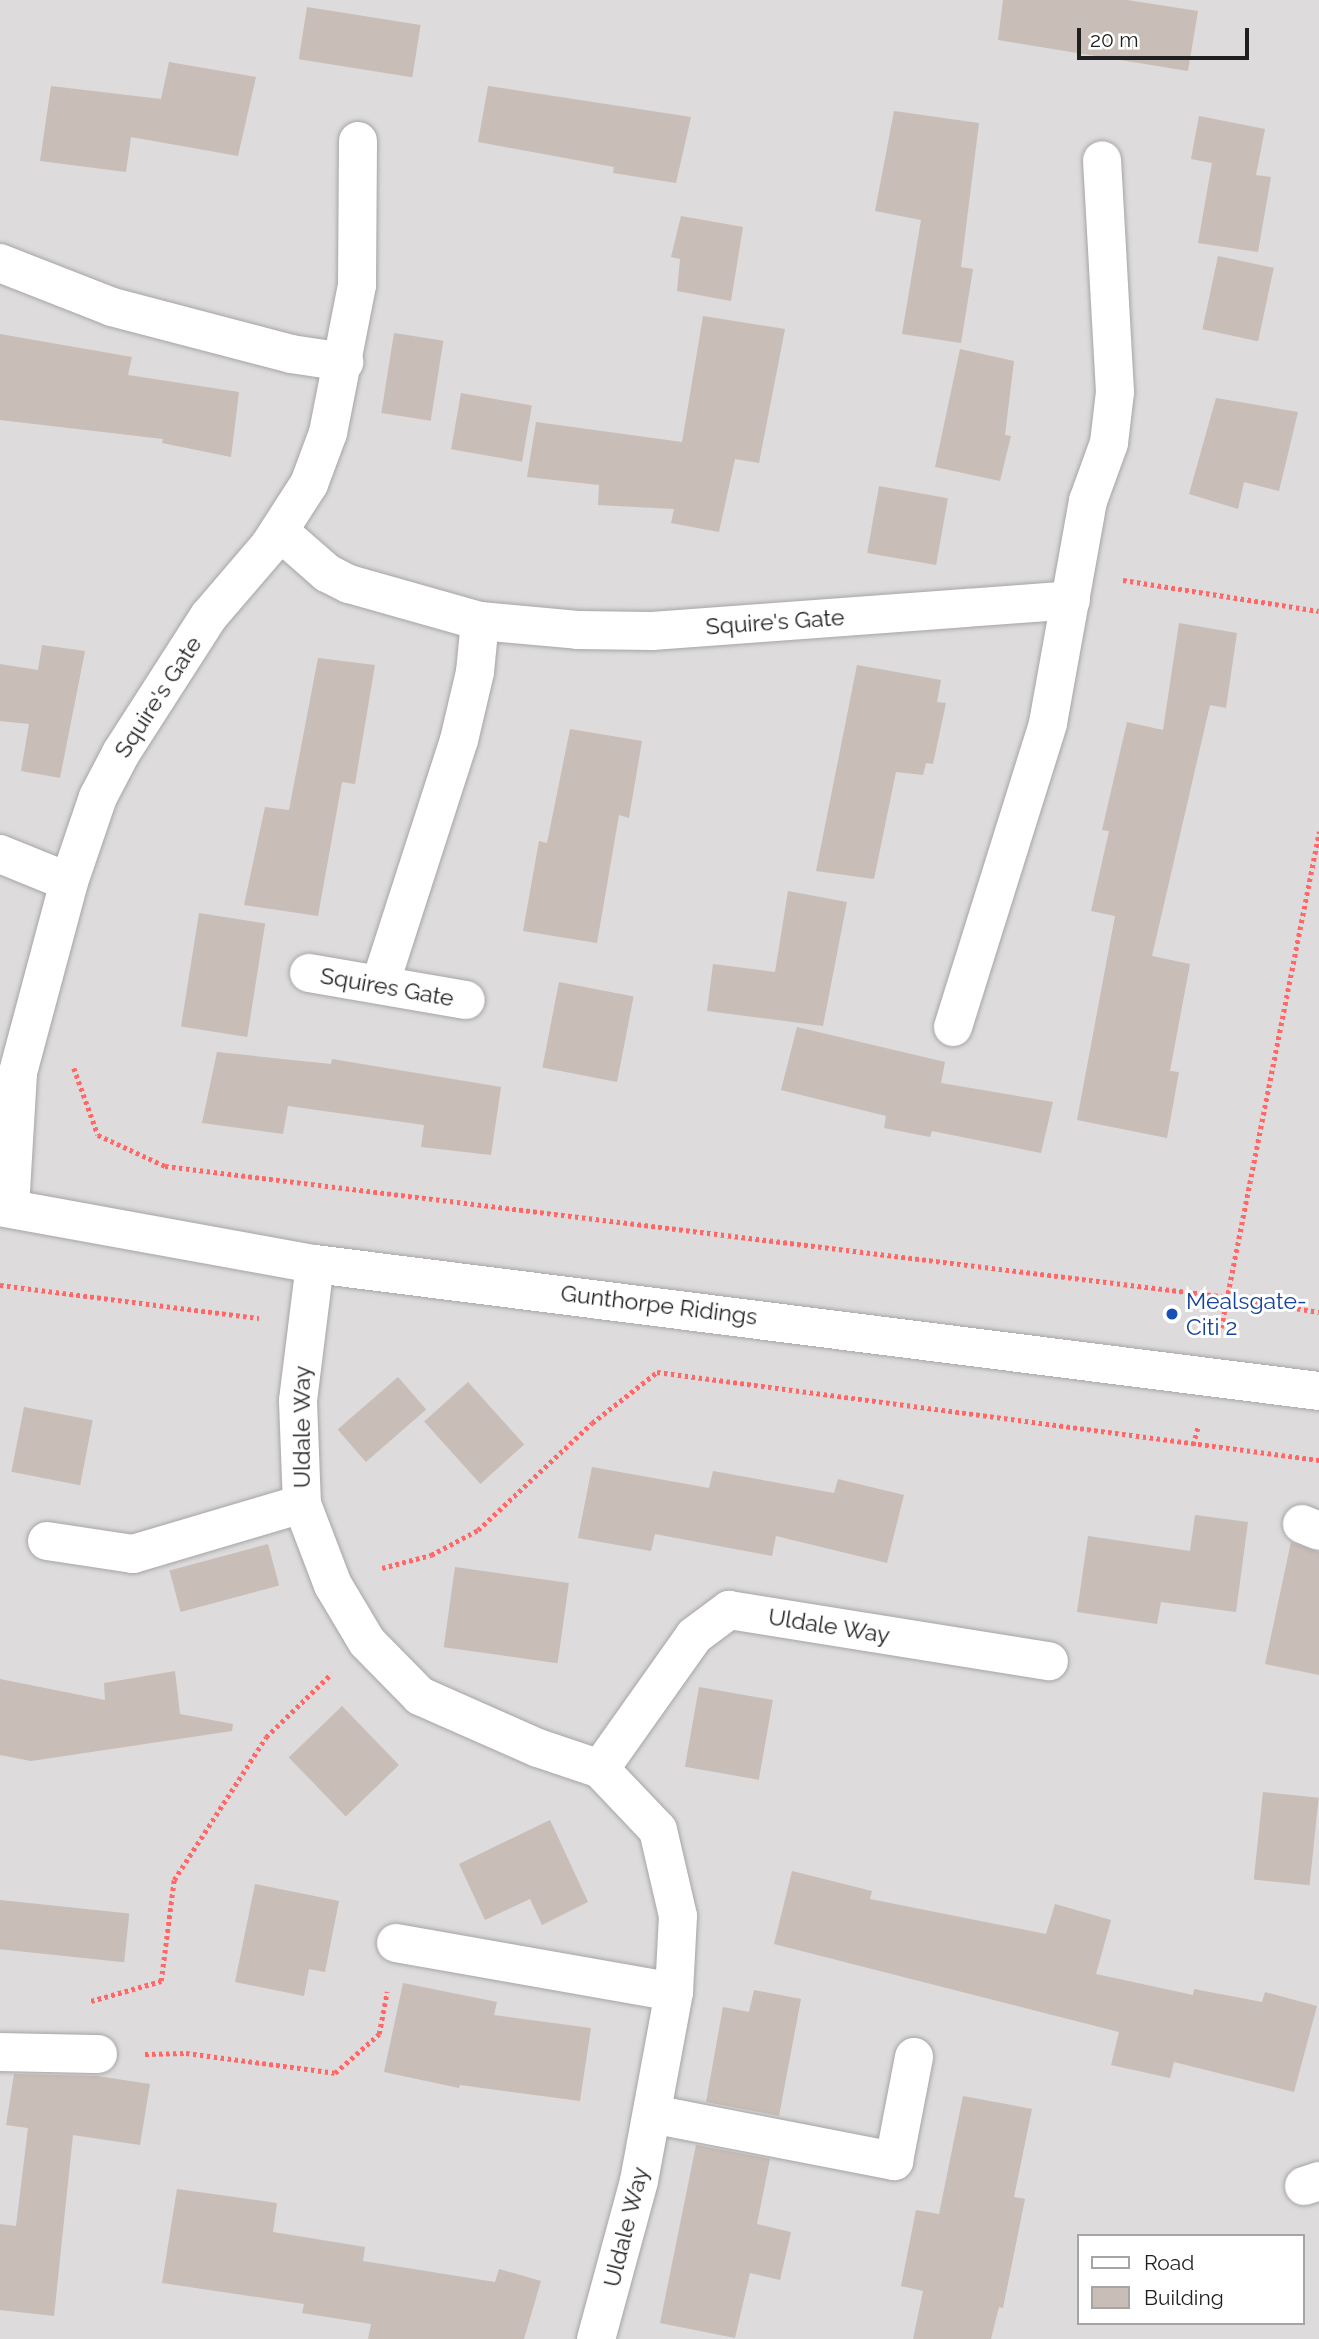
<!DOCTYPE html>
<html>
<head>
<meta charset="utf-8">
<style>
	body { margin:0 }
	#map { position:relative; width:1319px; height:2339px; overflow:hidden; background:#f0ebe4; font-family:Raleway,sans-serif }
	div>[style] { position:absolute }
	.residential>* { inset:0; background:#dddbdc }
	.building>* { inset:0; background:#c8bdb7; transform-origin:0 0 }
	.path>* { height:4.5px; margin-top:-2.25px; transform-origin:0; background:repeating-linear-gradient(90deg,#ff6866 0 3.5px,transparent 0 7px) }
	.roads { filter:drop-shadow(0 0 2px #a6a6a6) drop-shadow(0 0 2px #a6a6a6) }
	.minor>* { height:38px; margin:-19px; padding:0 19px; transform-origin:19px; border-radius:19px; background:#fff }
	.tertiary>* { height:38px; margin:-19px; padding:0 19px; transform-origin:19px; border-radius:19px; background:#fff }
	.dots>* { width:19px; height:19px; translate:-50% -50%; box-sizing:border-box; border:4px solid #fff; border-radius:50% }
	span { translate:-50% -50%; white-space:nowrap; text-align:center; line-height:1.15; -webkit-text-stroke:6px #fff; paint-order:stroke }
	.street-label { font-size:23px; color:#1f1f1f }
	.transit-label { font-size:23px; color:#164399 }
	.left { translate:0 -50%; text-align:left }
	.legend { position:absolute; left:1077px; top:2234px; width:228px; height:91px; box-sizing:border-box; background:#fff; border:2px solid #a5a5a5; margin:0; padding:9px 12px; list-style:none; font-size:21px; color:#1f1f1f }
	.legend li { display:flex; align-items:center; gap:14px; height:35px }
	.legend b { width:35px; border:2px solid #a5a5a5 }
	.scale { position:absolute; left:1077px; top:28px; width:172px; height:32px; box-sizing:border-box; border:4px solid #1f1f1f; border-top:0; padding-left:9px; font-size:21px; line-height:24px; white-space:nowrap; color:#1f1f1f; -webkit-text-stroke:5px #fff; paint-order:stroke }
</style>
</head>
<body>
<div id="map">
	<div class="residential">
		<i style="clip-path:polygon(evenodd,0 0,1319px 0,1319px 2339px,0 2339px,0 0,1079px 2236px,1303px 2236px,1303px 2323px,1079px 2323px,1079px 2236px)"></i>
	</div>
	<div class="building">
		<i style="clip-path:polygon(1003px 0,1127px 0,1198px 11px,1188px 71px,998px 40px)"></i>
		<i style="left:307px;top:7px;width:115px;height:53px;rotate:9deg"></i>
		<i style="clip-path:polygon(169px 62px,256px 77px,238px 156px,131px 137px,126px 172px,40px 161px,51px 86px,161px 99px)"></i>
		<i style="clip-path:polygon(488px 86px,691px 117px,676px 183px,613px 173px,614px 167px,478px 142px)"></i>
		<i style="clip-path:polygon(894px 111px,979px 123px,961px 267px,973px 269px,961px 343px,902px 334px,921px 220px,875px 211px)"></i>
		<i style="clip-path:polygon(1199px 116px,1265px 129px,1256px 175px,1271px 177px,1258px 252px,1198px 243px,1212px 163px,1191px 159px)"></i>
		<i style="clip-path:polygon(681px 216px,743px 227px,731px 301px,677px 291px,680px 259px,671px 257px)"></i>
		<i style="left:1218px;top:256px;width:57px;height:75px;rotate:12deg"></i>
		<i style="clip-path:polygon(703px 316px,785px 329px,759px 463px,735px 459px,719px 532px,671px 523px,674px 509px,598px 505px,599px 485px,527px 477px,536px 422px,682px 442px)"></i>
		<i style="left:394px;top:333px;width:50px;height:81px;rotate:9deg"></i>
		<i style="clip-path:polygon(0 334px,132px 357px,128px 375px,239px 392px,231px 457px,162px 443px,163px 439px,0 420px)"></i>
		<i style="clip-path:polygon(960px 349px,1014px 361px,1005px 435px,1011px 436px,1000px 481px,935px 467px)"></i>
		<i style="left:461px;top:393px;width:72px;height:57px;rotate:10deg"></i>
		<i style="clip-path:polygon(1216px 398px,1298px 412px,1279px 491px,1244px 482px,1238px 509px,1189px 494px)"></i>
		<i style="left:879px;top:486px;width:70px;height:68px;rotate:10deg"></i>
		<i style="clip-path:polygon(1179px 623px,1237px 633px,1226px 708px,1210px 705px,1152px 956px,1190px 964px,1170px 1071px,1179px 1072px,1167px 1138px,1077px 1120px,1115px 916px,1091px 911px,1109px 831px,1102px 830px,1127px 722px,1163px 730px)"></i>
		<i style="clip-path:polygon(42px 645px,85px 651px,60px 778px,21px 771px,29px 724px,0 721px,0 664px,38px 670px)"></i>
		<i style="clip-path:polygon(318px 658px,375px 665px,355px 784px,342px 782px,318px 916px,244px 905px,265px 807px,289px 810px)"></i>
		<i style="clip-path:polygon(857px 665px,941px 680px,937px 702px,946px 703px,933px 764px,926px 763px,923px 775px,896px 772px,874px 879px,816px 871px)"></i>
		<i style="clip-path:polygon(570px 729px,642px 741px,629px 818px,619px 815px,597px 943px,523px 931px,539px 841px,547px 843px)"></i>
		<i style="clip-path:polygon(788px 891px,847px 902px,823px 1026px,707px 1011px,713px 964px,775px 972px)"></i>
		<i style="left:199px;top:913px;width:67px;height:115px;rotate:9deg"></i>
		<i style="left:559px;top:982px;width:76px;height:87px;rotate:11deg"></i>
		<i style="clip-path:polygon(797px 1027px,945px 1062px,941px 1083px,1053px 1102px,1041px 1153px,932px 1131px,930px 1137px,884px 1128px,886px 1116px,781px 1090px)"></i>
		<i style="clip-path:polygon(217px 1052px,331px 1064px,332px 1059px,501px 1087px,491px 1155px,421px 1147px,424px 1125px,288px 1106px,283px 1134px,202px 1123px)"></i>
		<i style="left:398px;top:1377px;width:43px;height:80px;rotate:49deg"></i>
		<i style="left:468px;top:1382px;width:84px;height:59px;rotate:48deg"></i>
		<i style="left:24px;top:1407px;width:70px;height:66px;rotate:11deg"></i>
		<i style="clip-path:polygon(592px 1467px,709px 1488px,713px 1471px,834px 1493px,838px 1479px,904px 1495px,887px 1563px,776px 1536px,772px 1556px,655px 1534px,651px 1551px,578px 1538px)"></i>
		<i style="clip-path:polygon(1195px 1515px,1248px 1522px,1236px 1612px,1161px 1602px,1157px 1624px,1077px 1612px,1088px 1536px,1190px 1551px)"></i>
		<i style="clip-path:polygon(1291px 1542px,1319px 1552px,1319px 1675px,1265px 1664px)"></i>
		<i style="left:268px;top:1544px;width:43px;height:102px;rotate:75deg"></i>
		<i style="left:455px;top:1567px;width:115px;height:81px;rotate:8deg"></i>
		<i style="clip-path:polygon(175px 1671px,180px 1714px,233px 1724px,232px 1731px,31px 1761px,0 1755px,0 1679px,105px 1700px,104px 1683px)"></i>
		<i style="left:699px;top:1687px;width:75px;height:81px;rotate:10deg"></i>
		<i style="left:342px;top:1706px;width:82px;height:74px;rotate:46deg"></i>
		<i style="left:1263px;top:1792px;width:56px;height:88px;rotate:6deg"></i>
		<i style="clip-path:polygon(550px 1820px,588px 1902px,542px 1925px,530px 1899px,485px 1920px,459px 1864px)"></i>
		<i style="clip-path:polygon(792px 1871px,872px 1891px,870px 1899px,1046px 1934px,1055px 1904px,1111px 1920px,1096px 1974px,1193px 1995px,1194px 1989px,1262px 2002px,1265px 1992px,1317px 2006px,1294px 2092px,1174px 2062px,1170px 2078px,1111px 2065px,1119px 2032px,774px 1944px)"></i>
		<i style="clip-path:polygon(255px 1884px,339px 1901px,325px 1972px,309px 1969px,304px 1996px,235px 1982px)"></i>
		<i style="left:0;top:1900px;width:130px;height:49px;rotate:6deg"></i>
		<i style="clip-path:polygon(403px 1983px,497px 2002px,494px 2015px,591px 2028px,580px 2101px,460px 2085px,459px 2088px,384px 2072px)"></i>
		<i style="clip-path:polygon(754px 1990px,801px 1999px,779px 2116px,706px 2102px,723px 2007px,749px 2012px)"></i>
		<i style="clip-path:polygon(14px 2074px,97px 2076px,150px 2084px,140px 2145px,73px 2135px,54px 2316px,0 2310px,0 2224px,16px 2226px,28px 2128px,6px 2125px)"></i>
		<i style="clip-path:polygon(963px 2096px,1032px 2109px,1014px 2197px,1025px 2199px,1003px 2308px,999px 2307px,991px 2339px,913px 2339px,923px 2291px,901px 2286px,916px 2210px,939px 2214px)"></i>
		<i style="clip-path:polygon(696px 2145px,770px 2159px,757px 2224px,791px 2232px,780px 2280px,750px 2273px,735px 2338px,660px 2323px)"></i>
		<i style="clip-path:polygon(177px 2189px,277px 2203px,273px 2232px,365px 2247px,363px 2261px,495px 2282px,499px 2269px,541px 2281px,524px 2339px,368px 2339px,371px 2324px,302px 2313px,304px 2304px,162px 2283px)"></i>
	</div>
	<div class="path">
		<i style="left:1123px;top:580px;width:198px;rotate:9deg"></i>
		<i style="left:74px;top:1068px;width:71px;rotate:70.3deg"></i>
		<i style="left:98px;top:1135px;width:74px;rotate:24.8deg"></i>
		<i style="left:165px;top:1166px;width:1071px;rotate:7.03deg"></i>
		<i style="left:1228px;top:1297px;width:92px;rotate:9.4deg"></i>
		<i style="left:0;top:1285px;width:261px;rotate:7.3deg"></i>
		<i style="left:1221px;top:1328px;width:506px;rotate:-78.82deg"></i>
		<i style="left:1193px;top:1445px;width:20px;rotate:-75deg"></i>
		<i style="left:382px;top:1568px;width:51px;rotate:-14.9deg"></i>
		<i style="left:431px;top:1555px;width:53px;rotate:-28deg"></i>
		<i style="left:478px;top:1530px;width:156px;rotate:-43.2deg"></i>
		<i style="left:592px;top:1423px;width:83px;rotate:-38.1deg"></i>
		<i style="left:657px;top:1372px;width:668px;rotate:7.57deg"></i>
		<i style="left:91px;top:2001px;width:73px;rotate:-15.9deg"></i>
		<i style="left:161px;top:1981px;width:102px;rotate:-82.7deg"></i>
		<i style="left:174px;top:1880px;width:170px;rotate:-57.2deg"></i>
		<i style="left:266px;top:1737px;width:91px;rotate:-44.1deg"></i>
		<i style="left:145px;top:2054px;width:41px;rotate:-1.4deg"></i>
		<i style="left:186px;top:2053px;width:150px;rotate:7.6deg"></i>
		<i style="left:335px;top:2073px;width:59px;rotate:-41.6deg"></i>
		<i style="left:379px;top:2034px;width:43px;rotate:-79.2deg"></i>
	</div>
	<div class="roads">
		<div class="minor">
			<i style="left:0;top:263px;width:120px;rotate:21.4deg"></i>
			<i style="left:112px;top:307px;width:185px;rotate:14.7deg"></i>
			<i style="left:291px;top:354px;width:54px;rotate:8.6deg"></i>
			<i style="left:279px;top:531px;width:64px;rotate:41.2deg"></i>
			<i style="left:327px;top:573px;width:25px;rotate:27deg"></i>
			<i style="left:349px;top:584px;width:136px;rotate:15.8deg"></i>
			<i style="left:480px;top:621px;width:51px;rotate:95.6deg"></i>
			<i style="left:475px;top:672px;width:70px;rotate:103.2deg"></i>
			<i style="left:459px;top:740px;width:257px;rotate:107.9deg"></i>
			<i style="left:480px;top:621px;width:98px;rotate:5.2deg"></i>
			<i style="left:578px;top:630px;width:74px;rotate:0.8deg"></i>
			<i style="left:652px;top:631px;width:420px;rotate:-4.2deg"></i>
			<i style="left:0;top:854px;width:74px;rotate:22.1deg"></i>
			<i style="left:69px;top:882px;width:198px;rotate:105deg"></i>
			<i style="left:18px;top:1073px;width:135px;rotate:93.4deg"></i>
			<i style="left:69px;top:882px;width:90px;rotate:-71.2deg"></i>
			<i style="left:98px;top:797px;width:50px;rotate:-62.4deg"></i>
			<i style="left:121px;top:753px;width:163px;rotate:-57.3deg"></i>
			<i style="left:209px;top:616px;width:92px;rotate:-49.4deg"></i>
			<i style="left:269px;top:546px;width:74px;rotate:-57.2deg"></i>
			<i style="left:309px;top:484px;width:54px;rotate:-69.6deg"></i>
			<i style="left:328px;top:433px;width:151px;rotate:-78.9deg"></i>
			<i style="left:357px;top:285px;width:144px;rotate:-89.6deg"></i>
			<i style="left:309px;top:973px;width:159px;rotate:9.8deg"></i>
			<i style="left:953px;top:1027px;width:318px;rotate:-72.6deg"></i>
			<i style="left:1048px;top:723px;width:226px;rotate:-79.8deg"></i>
			<i style="left:1088px;top:501px;width:62px;rotate:-70.1deg"></i>
			<i style="left:1109px;top:443px;width:51px;rotate:-83.3deg"></i>
			<i style="left:1115px;top:392px;width:232px;rotate:-93.2deg"></i>
			<i style="left:315px;top:1264px;width:138px;rotate:97.1deg"></i>
			<i style="left:298px;top:1401px;width:103px;rotate:87.8deg"></i>
			<i style="left:302px;top:1504px;width:87px;rotate:69.1deg"></i>
			<i style="left:333px;top:1585px;width:66px;rotate:59.2deg"></i>
			<i style="left:367px;top:1642px;width:76px;rotate:45.5deg"></i>
			<i style="left:420px;top:1696px;width:129px;rotate:23.8deg"></i>
			<i style="left:538px;top:1748px;width:65px;rotate:18.7deg"></i>
			<i style="left:600px;top:1769px;width:84px;rotate:46.4deg"></i>
			<i style="left:658px;top:1830px;width:88px;rotate:76.9deg"></i>
			<i style="left:678px;top:1916px;width:76px;rotate:93deg"></i>
			<i style="left:674px;top:1992px;width:192px;rotate:100.5deg"></i>
			<i style="left:639px;top:2181px;width:164px;rotate:105.2deg"></i>
			<i style="left:1302px;top:1524px;width:18px;rotate:22deg"></i>
			<i style="left:47px;top:1541px;width:87px;rotate:8.6deg"></i>
			<i style="left:133px;top:1554px;width:176px;rotate:-16.5deg"></i>
			<i style="left:600px;top:1769px;width:163px;rotate:-54.7deg"></i>
			<i style="left:694px;top:1636px;width:44px;rotate:-36.6deg"></i>
			<i style="left:729px;top:1610px;width:324px;rotate:9.1deg"></i>
			<i style="left:396px;top:1943px;width:282px;rotate:10deg"></i>
			<i style="left:0;top:2052px;width:98px;rotate:1.2deg"></i>
			<i style="left:652px;top:2114px;width:247px;rotate:11deg"></i>
			<i style="left:894px;top:2161px;width:106px;rotate:-79.1deg"></i>
			<i style="left:1304px;top:2186px;width:16px;rotate:-18deg"></i>
		</div>
		<div class="tertiary">
			<i style="left:0;top:1207px;width:320px;rotate:10.3deg"></i>
			<i style="left:315px;top:1264px;width:1012px;rotate:7.21deg"></i>
		</div>
	</div>
	<div class="dots">
		<i style="left:1172px;top:1314px;background:#1a4fb4"></i>
	</div>
	<div class="street-label">
		<span style="left:775px;top:622px;rotate:-4deg">Squire's Gate</span>
		<span style="left:158px;top:697px;rotate:-57deg">Squire's Gate</span>
		<span style="left:387px;top:987px;rotate:10deg">Squires Gate</span>
		<span style="left:659px;top:1305px;rotate:7deg">Gunthorpe Ridings</span>
		<span style="left:302px;top:1427px;rotate:-90deg">Uldale Way</span>
		<span style="left:829px;top:1626px;rotate:9deg">Uldale Way</span>
		<span style="left:626px;top:2227px;rotate:-76deg">Uldale Way</span>
	</div>
	<div class="transit-label">
		<span class="left" style="left:1186px;top:1314px">Mealsgate-<br>Citi 2</span>
	</div>
	<ul class="legend">
	<li><b style="height:9px;background:#fff"></b>Road</li>
	<li><b style="height:19px;background:#c8bdb7"></b>Building</li>
	</ul>
	<div class="scale">20 m</div>
</div>
</body>
</html>
